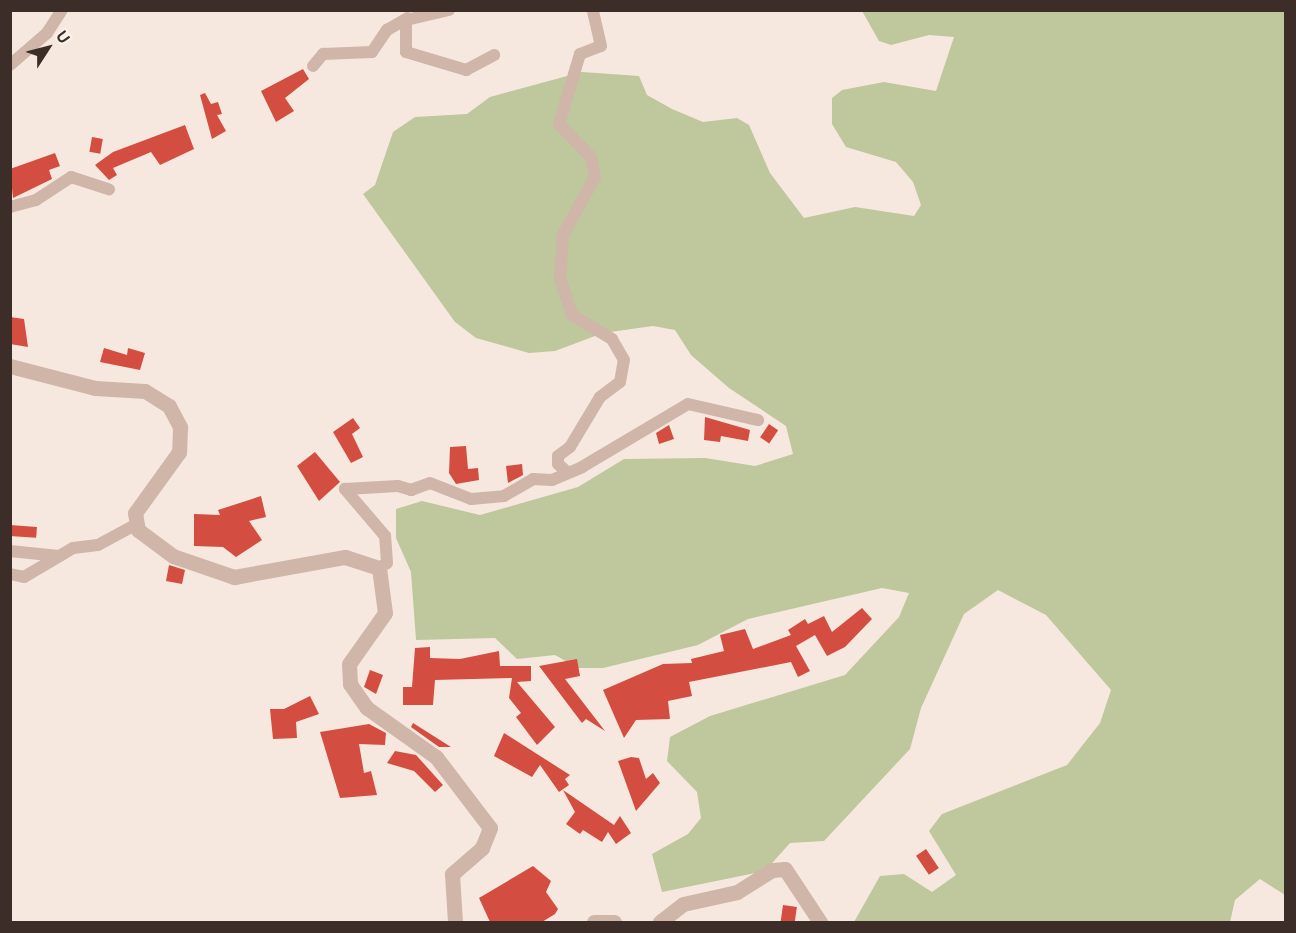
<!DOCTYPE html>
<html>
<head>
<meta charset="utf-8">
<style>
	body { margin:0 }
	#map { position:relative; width:1296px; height:933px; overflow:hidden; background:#f6e8df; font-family:Figtree,sans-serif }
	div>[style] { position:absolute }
	.green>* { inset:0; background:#bfc79d }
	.building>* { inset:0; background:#d34d40; transform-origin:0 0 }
	.minor>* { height:12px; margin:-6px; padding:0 6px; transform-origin:6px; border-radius:6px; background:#d0b5a9 }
	.tertiary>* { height:15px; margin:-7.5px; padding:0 7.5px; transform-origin:7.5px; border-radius:7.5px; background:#d0b5a9 }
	span { translate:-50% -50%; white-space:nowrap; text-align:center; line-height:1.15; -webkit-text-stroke:6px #fcf3ed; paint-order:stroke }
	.frame { position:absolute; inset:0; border:12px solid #3c2d29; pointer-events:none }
	.north { position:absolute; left:18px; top:18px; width:60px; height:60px; -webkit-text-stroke:4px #fcf3ed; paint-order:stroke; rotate:54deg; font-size:16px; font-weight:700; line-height:24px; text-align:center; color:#3c2d29 }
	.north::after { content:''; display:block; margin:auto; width:21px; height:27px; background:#3c2d29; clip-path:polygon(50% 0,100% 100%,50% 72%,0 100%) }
</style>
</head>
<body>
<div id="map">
	<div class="green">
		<i style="clip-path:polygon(862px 11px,1285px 11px,1285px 895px,1260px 879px,1235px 900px,1230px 922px,854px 922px,880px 876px,904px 874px,932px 892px,956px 875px,929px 831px,942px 814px,1067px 765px,1100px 723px,1111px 690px,1046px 615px,998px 590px,964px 614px,921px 708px,910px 749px,824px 841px,790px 843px,765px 871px,662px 892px,652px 854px,688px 834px,701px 818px,697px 792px,667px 761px,670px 737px,710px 716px,845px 675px,899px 617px,909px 593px,882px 588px,748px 619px,698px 645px,603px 668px,578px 668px,555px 655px,517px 659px,495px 638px,416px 640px,411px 572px,396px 538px,396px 509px,422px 501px,480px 515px,578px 487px,624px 459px,705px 458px,755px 466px,793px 454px,786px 426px,729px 388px,691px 355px,675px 330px,653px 326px,603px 333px,555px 351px,529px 353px,476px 338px,455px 322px,363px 194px,375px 185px,393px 132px,415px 117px,467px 114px,490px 97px,582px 72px,639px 76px,647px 95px,672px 109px,703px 122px,737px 118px,749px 125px,770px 173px,804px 218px,855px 207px,914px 216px,921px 205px,913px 182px,896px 162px,846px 147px,832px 124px,832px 98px,842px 90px,884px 82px,936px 91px,954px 37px,929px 35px,891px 45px,879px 41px)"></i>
	</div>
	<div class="building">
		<i style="clip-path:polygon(303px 69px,309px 79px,285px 98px,294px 111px,276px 122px,261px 91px)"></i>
		<i style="clip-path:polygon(205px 93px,211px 104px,218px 102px,222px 114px,217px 115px,226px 131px,212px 139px,200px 95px)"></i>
		<i style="clip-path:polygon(185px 125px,194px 149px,160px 165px,151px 152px,113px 168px,117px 175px,109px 180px,95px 165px,113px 152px)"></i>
		<i style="left:92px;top:137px;width:11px;height:15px;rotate:10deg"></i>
		<i style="clip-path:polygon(55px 153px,60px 166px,49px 170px,52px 179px,13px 198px,10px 169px)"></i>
		<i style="clip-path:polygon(10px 317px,24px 319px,28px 347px,10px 344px)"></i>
		<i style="clip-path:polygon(104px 348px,127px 355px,128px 348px,145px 353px,140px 370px,100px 362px)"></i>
		<i style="clip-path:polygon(705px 417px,750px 430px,748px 441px,721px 436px,720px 442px,704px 440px)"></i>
		<i style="clip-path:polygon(353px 418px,360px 428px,352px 434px,363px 457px,351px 463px,333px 432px)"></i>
		<i style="left:769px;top:424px;width:11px;height:16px;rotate:34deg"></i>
		<i style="clip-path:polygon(669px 425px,674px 439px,659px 444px,656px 433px)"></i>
		<i style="clip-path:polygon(466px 446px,468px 469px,478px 468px,479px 480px,456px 484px,449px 473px,450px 447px)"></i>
		<i style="clip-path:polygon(315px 452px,340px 482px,319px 501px,297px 466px)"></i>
		<i style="clip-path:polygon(522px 464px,523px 475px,508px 483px,506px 466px)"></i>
		<i style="clip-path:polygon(261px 496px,266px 517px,249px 521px,262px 540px,236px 557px,223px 547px,194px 546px,194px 514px,220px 515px,218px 510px)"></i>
		<i style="left:10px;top:525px;width:27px;height:11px;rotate:4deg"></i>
		<i style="clip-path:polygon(169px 565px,185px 570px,182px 584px,166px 581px)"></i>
		<i style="clip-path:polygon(862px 608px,872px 619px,845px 647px,827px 656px,815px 635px,796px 646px,810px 671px,798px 677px,791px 662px,689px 682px,692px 696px,668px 701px,670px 719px,636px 720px,624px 738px,603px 690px,663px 664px,692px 663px,691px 659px,724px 651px,720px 635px,745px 629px,753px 649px,791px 635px,788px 630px,805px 619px,808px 624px,824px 616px,832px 632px)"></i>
		<i style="clip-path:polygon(430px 647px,430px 658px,460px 659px,499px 651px,500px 666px,531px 666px,531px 681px,517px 682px,555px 727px,537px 745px,516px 717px,521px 713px,509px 698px,512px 678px,435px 680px,433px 705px,403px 705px,403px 687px,412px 687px,415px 648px)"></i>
		<i style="clip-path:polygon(577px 659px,580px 676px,565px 679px,605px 731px,586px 719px,582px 723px,539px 666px)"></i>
		<i style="clip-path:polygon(370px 670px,383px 675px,376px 694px,364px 687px)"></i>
		<i style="clip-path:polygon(310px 696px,319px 714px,296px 722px,297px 738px,273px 739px,270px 709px,284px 709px)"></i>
		<i style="clip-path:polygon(413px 723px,451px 747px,439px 747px,411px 727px)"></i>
		<i style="clip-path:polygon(369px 724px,386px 733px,385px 745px,359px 744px,364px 773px,371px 771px,377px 795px,340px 798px,320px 732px)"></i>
		<i style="clip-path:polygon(504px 733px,570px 775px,565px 779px,569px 785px,559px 792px,540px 765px,532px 777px,494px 756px)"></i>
		<i style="clip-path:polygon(395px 751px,416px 755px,443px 785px,435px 792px,414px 771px,387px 763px)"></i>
		<i style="clip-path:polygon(631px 757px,639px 758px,646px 779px,653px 773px,660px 783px,636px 811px,618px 761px)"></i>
		<i style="clip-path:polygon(563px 790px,614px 825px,620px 816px,631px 833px,616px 844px,608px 832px,602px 842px,583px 830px,580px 834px,566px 824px,575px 812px)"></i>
		<i style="left:926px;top:849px;width:23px;height:12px;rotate:56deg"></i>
		<i style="clip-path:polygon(533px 866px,551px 881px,546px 892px,558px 909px,555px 914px,542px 922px,490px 922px,479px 898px)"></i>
		<i style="left:783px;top:905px;width:14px;height:17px;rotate:8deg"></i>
	</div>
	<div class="minor">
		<i style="left:449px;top:10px;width:44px;rotate:166.9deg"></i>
		<i style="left:406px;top:20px;width:32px;rotate:90deg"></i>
		<i style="left:406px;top:52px;width:63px;rotate:16.7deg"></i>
		<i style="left:466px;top:70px;width:32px;rotate:-28deg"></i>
		<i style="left:10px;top:65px;width:49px;rotate:-40.9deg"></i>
		<i style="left:47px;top:33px;width:27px;rotate:-57deg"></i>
		<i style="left:313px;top:66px;width:16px;rotate:-50deg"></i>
		<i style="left:323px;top:54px;width:49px;rotate:-2.3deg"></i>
		<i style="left:372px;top:52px;width:27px;rotate:-56deg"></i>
		<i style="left:387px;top:30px;width:24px;rotate:-30deg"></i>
		<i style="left:10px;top:207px;width:27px;rotate:-15deg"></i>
		<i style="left:36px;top:200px;width:42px;rotate:-33.3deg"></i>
		<i style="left:71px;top:177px;width:40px;rotate:18deg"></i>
		<i style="left:567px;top:472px;width:12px;rotate:-138deg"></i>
		<i style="left:558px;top:464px;width:8px;rotate:-90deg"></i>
		<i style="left:558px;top:456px;width:15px;rotate:-37deg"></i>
		<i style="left:570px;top:447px;width:58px;rotate:-59deg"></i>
		<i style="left:600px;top:397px;width:25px;rotate:-37deg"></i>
		<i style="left:620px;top:382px;width:22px;rotate:-80deg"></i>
		<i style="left:624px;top:360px;width:24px;rotate:-120deg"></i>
		<i style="left:612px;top:339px;width:47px;rotate:-149deg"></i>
		<i style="left:572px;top:315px;width:38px;rotate:-108deg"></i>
		<i style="left:560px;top:279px;width:44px;rotate:-86.1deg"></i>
		<i style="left:563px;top:235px;width:66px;rotate:-61.1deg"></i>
		<i style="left:595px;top:177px;width:20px;rotate:-101deg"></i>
		<i style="left:591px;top:157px;width:46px;rotate:-134.1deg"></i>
		<i style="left:559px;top:124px;width:73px;rotate:-73.3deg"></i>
		<i style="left:580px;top:54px;width:22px;rotate:-21deg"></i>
		<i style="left:601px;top:46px;width:37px;rotate:-103deg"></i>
		<i style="left:10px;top:551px;width:49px;rotate:5.8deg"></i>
		<i style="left:379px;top:568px;width:9px;rotate:-32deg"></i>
		<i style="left:387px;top:563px;width:27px;rotate:-94deg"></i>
		<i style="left:385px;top:536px;width:62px;rotate:-130.4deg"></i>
		<i style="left:345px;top:489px;width:53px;rotate:-3.2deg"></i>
		<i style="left:398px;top:486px;width:14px;rotate:17deg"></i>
		<i style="left:411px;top:490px;width:20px;rotate:-20deg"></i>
		<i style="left:430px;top:483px;width:44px;rotate:21.3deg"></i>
		<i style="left:471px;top:499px;width:33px;rotate:-5deg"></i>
		<i style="left:504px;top:496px;width:34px;rotate:-30deg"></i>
		<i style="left:533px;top:479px;width:19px;rotate:3deg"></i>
		<i style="left:552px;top:480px;width:33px;rotate:-23deg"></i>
		<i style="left:582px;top:467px;width:123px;rotate:-30.7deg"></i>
		<i style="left:688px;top:404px;width:72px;rotate:12.9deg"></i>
		<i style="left:10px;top:574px;width:14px;rotate:12deg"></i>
		<i style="left:24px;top:577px;width:57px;rotate:-30.6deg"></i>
		<i style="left:73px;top:548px;width:25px;rotate:-7deg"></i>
		<i style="left:98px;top:545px;width:42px;rotate:-28.4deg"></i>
	</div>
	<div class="tertiary">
		<i style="left:10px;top:366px;width:88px;rotate:14.5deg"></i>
		<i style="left:95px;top:388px;width:50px;rotate:3.4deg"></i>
		<i style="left:145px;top:391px;width:28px;rotate:32deg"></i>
		<i style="left:169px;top:406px;width:24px;rotate:62deg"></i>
		<i style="left:180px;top:427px;width:25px;rotate:92deg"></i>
		<i style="left:179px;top:452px;width:75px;rotate:125.8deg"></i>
		<i style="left:135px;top:513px;width:17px;rotate:80deg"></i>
		<i style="left:138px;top:530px;width:44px;rotate:36.6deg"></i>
		<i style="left:173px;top:556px;width:65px;rotate:19deg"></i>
		<i style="left:234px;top:577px;width:113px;rotate:-10.2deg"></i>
		<i style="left:345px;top:557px;width:36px;rotate:18deg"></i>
		<i style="left:379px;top:568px;width:45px;rotate:82.4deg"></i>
		<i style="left:385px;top:613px;width:62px;rotate:125.2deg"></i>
		<i style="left:349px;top:664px;width:20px;rotate:87deg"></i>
		<i style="left:350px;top:684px;width:29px;rotate:55deg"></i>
		<i style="left:367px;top:708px;width:85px;rotate:35.4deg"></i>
		<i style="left:436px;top:757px;width:89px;rotate:52.7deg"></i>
		<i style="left:490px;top:828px;width:22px;rotate:112deg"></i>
		<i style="left:482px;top:848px;width:40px;rotate:139deg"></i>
		<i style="left:452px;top:874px;width:48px;rotate:86.4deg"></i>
		<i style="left:594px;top:922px;width:20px"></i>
		<i style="left:660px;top:922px;width:29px;rotate:-38deg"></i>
		<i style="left:683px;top:904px;width:55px;rotate:-12.5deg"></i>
		<i style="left:737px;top:892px;width:41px;rotate:-32.2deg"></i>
		<i style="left:772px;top:870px;width:13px;rotate:-4deg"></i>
		<i style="left:785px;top:869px;width:64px;rotate:56.6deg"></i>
	</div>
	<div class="frame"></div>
	<div class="north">U</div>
</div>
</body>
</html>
